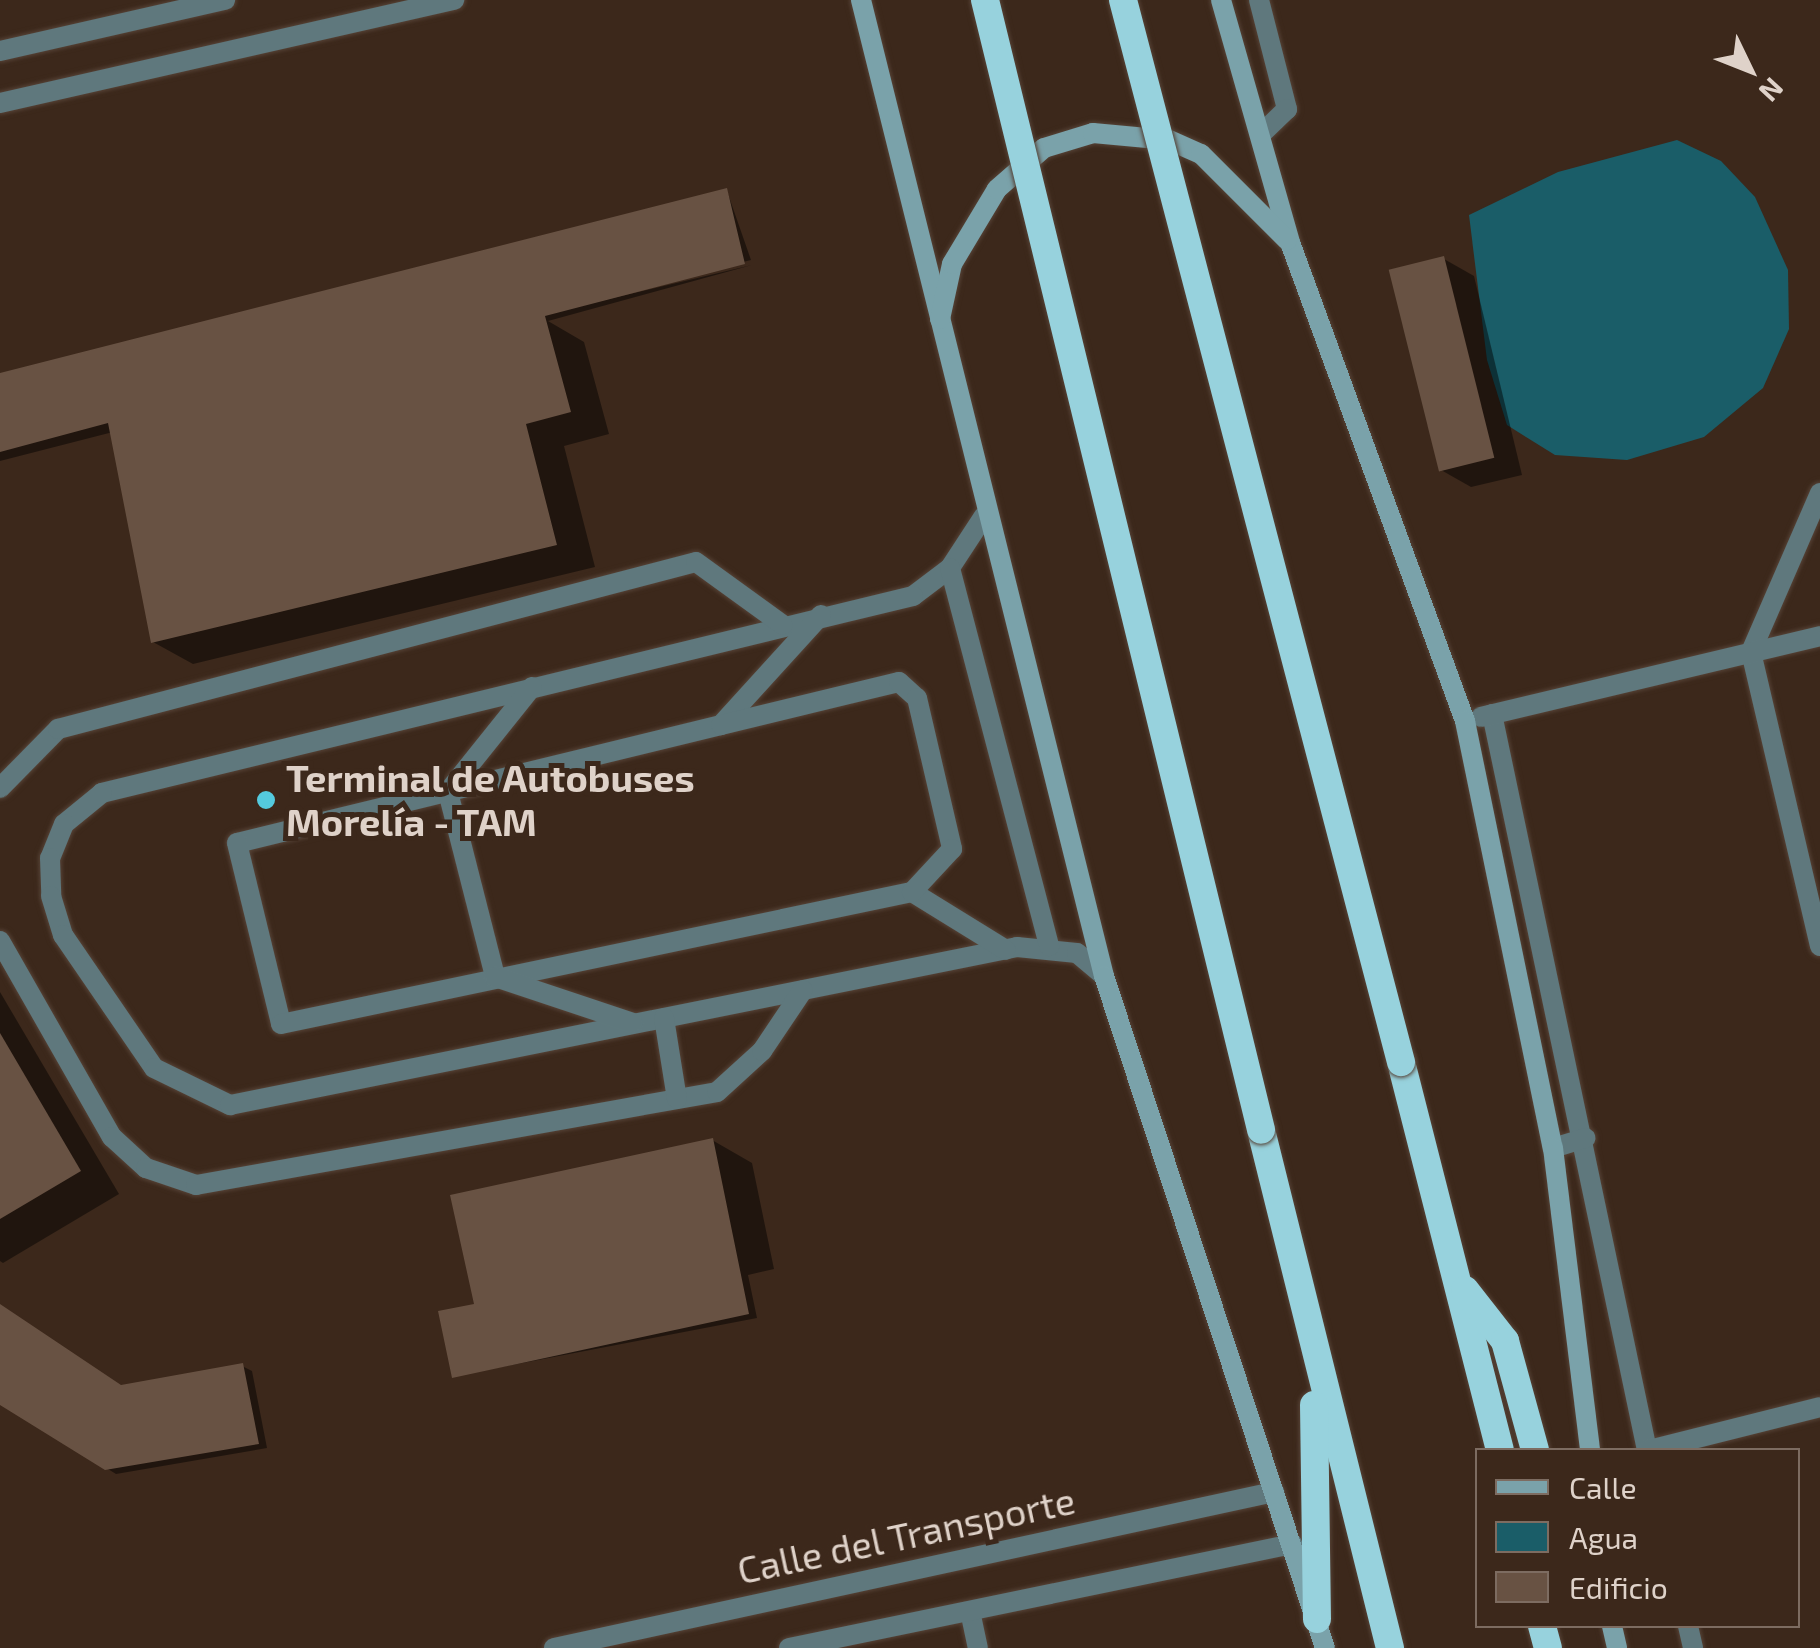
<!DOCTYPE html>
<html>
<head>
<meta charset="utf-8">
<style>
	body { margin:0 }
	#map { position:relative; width:1820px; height:1648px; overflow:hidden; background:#3c281b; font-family:"Exo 2",sans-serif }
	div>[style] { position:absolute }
	.water>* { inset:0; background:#1a5d68 }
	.shadow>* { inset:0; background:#0007 }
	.building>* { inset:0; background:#685243; transform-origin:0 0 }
	.roads { filter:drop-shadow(0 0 2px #564337) drop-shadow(0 0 2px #564337) }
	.service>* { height:20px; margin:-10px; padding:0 10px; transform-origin:10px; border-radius:10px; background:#5f787d }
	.minor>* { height:20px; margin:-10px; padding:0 10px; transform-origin:10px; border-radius:10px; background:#5f787d }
	.tertiary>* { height:20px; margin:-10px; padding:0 10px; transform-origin:10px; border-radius:10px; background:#5f787d }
	.secondary>* { height:20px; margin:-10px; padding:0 10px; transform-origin:10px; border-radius:10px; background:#7aa2aa }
	.trunk>* { height:28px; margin:-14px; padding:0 14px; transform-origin:14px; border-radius:14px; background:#97d2dd }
	.bridges { filter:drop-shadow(0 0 2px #564337) drop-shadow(0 0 2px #564337) }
	.trunk-bridge>* { height:28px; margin:-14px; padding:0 14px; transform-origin:14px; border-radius:14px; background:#97d2dd }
	.dots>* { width:28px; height:28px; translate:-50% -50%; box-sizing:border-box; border:5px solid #3c281b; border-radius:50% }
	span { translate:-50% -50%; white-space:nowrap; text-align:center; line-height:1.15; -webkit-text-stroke:10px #3c281b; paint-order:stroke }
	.poi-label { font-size:38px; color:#dfd2c9; font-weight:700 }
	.left { translate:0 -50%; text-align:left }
	.street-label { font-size:38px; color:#dfd2c9 }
	.legend { position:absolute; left:1475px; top:1448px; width:325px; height:180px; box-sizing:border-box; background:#3c281b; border:2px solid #7d6c61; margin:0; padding:12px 18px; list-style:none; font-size:30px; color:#dfd2c9 }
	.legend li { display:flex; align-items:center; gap:20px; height:50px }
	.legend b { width:50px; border:2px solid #7d6c61 }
	.north { position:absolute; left:1700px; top:20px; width:100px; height:100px; -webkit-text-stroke:8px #3c281b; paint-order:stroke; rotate:133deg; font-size:28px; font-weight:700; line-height:40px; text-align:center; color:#dfd2c9 }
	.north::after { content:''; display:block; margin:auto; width:35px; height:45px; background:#dfd2c9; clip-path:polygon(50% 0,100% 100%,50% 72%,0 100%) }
</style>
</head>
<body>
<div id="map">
	<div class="water">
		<i style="clip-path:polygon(1677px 140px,1721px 161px,1755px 197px,1788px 270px,1789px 329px,1763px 388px,1704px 437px,1627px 460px,1555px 455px,1507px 425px,1487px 360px,1469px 215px,1558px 172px)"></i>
	</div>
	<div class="shadow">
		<i style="clip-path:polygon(727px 191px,751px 260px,428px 342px,752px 265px,548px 321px,584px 342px,609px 434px,564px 446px,595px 567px,193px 664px,153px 642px,113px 432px,0 461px,0 375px)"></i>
		<i style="clip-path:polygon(1444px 259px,1474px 276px,1522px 475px,1471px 487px,1441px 470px)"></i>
		<i style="clip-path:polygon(0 992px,119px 1194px,3px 1263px,0 1261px)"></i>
		<i style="clip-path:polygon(712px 1140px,752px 1163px,774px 1269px,748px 1275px,757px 1318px,454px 1376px,481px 1305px)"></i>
		<i style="clip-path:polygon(0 1306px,122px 1387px,242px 1366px,252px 1371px,267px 1448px,116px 1474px,0 1402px)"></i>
	</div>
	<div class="building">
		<i style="clip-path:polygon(727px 188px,745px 264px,545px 316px,571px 412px,526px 424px,557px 545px,151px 643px,108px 423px,0 452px,0 373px)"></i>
		<i style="left:1444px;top:256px;width:208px;height:57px;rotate:76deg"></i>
		<i style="clip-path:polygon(0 1033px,81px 1171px,0 1219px)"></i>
		<i style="clip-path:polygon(713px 1138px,749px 1314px,452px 1378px,438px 1311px,474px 1304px,450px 1195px)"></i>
		<i style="clip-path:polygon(0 1304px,121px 1385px,243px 1363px,259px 1444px,105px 1470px,0 1405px)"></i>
	</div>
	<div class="roads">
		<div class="service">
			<i style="left:1259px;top:0;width:113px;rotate:75.6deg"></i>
			<i style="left:1287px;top:109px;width:37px;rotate:136deg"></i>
			<i style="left:984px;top:516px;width:62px;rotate:123.2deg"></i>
			<i style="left:950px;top:568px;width:46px;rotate:142.9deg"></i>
			<i style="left:913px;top:596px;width:835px;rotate:166.35deg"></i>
			<i style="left:102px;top:793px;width:49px;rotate:140.8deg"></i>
			<i style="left:64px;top:824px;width:37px;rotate:112deg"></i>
			<i style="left:50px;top:858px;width:38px;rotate:88deg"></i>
			<i style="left:51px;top:896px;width:41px;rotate:72.9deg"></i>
			<i style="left:63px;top:935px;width:161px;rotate:55.6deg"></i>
			<i style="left:154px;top:1068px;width:85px;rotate:26deg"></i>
			<i style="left:230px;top:1105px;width:803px;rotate:-11.35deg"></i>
			<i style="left:1017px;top:947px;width:60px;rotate:5.7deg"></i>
			<i style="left:1077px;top:953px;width:35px;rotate:40deg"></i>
			<i style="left:950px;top:568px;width:391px;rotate:75.3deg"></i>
			<i style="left:821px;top:615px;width:149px;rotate:132.3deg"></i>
			<i style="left:721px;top:725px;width:498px;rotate:166.3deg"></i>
			<i style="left:237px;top:843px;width:186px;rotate:76.3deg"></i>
			<i style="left:281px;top:1024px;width:645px;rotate:-11.82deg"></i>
			<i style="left:912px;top:892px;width:110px;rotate:31.7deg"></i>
			<i style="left:532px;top:687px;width:134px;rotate:128.7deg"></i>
			<i style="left:448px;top:792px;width:191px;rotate:75.7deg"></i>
			<i style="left:495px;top:977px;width:145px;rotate:18.4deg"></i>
			<i style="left:721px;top:725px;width:183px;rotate:-13.6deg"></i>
			<i style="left:899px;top:682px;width:24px;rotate:42deg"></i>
			<i style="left:917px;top:698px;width:155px;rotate:76.9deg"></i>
			<i style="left:952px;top:849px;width:59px;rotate:132.9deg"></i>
			<i style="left:0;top:788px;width:83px;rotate:-45.5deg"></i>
			<i style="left:58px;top:729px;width:659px;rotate:-14.67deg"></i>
			<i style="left:696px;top:562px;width:107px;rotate:35.9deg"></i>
			<i style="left:0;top:941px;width:226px;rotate:60.3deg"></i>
			<i style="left:112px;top:1137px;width:46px;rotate:42.4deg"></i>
			<i style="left:146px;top:1168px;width:53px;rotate:18.8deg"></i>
			<i style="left:196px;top:1185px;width:529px;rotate:-10.12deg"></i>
			<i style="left:717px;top:1092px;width:61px;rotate:-42.3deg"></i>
			<i style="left:762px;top:1051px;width:73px;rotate:-56.1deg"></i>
			<i style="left:664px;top:1018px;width:82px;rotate:80.9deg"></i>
		</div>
		<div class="minor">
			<i style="left:1820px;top:493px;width:173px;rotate:113.5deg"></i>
			<i style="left:1751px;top:652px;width:302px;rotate:76.8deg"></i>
			<i style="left:1492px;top:714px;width:752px;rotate:78.11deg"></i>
			<i style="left:1481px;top:717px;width:349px;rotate:-13.4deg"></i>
			<i style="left:1649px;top:1450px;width:176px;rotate:-14.1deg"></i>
			<i style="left:970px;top:1611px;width:38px;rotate:78deg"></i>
			<i style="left:1688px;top:1626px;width:23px;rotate:77deg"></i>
			<i style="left:554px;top:1648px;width:737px;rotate:-12.23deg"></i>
			<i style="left:789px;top:1648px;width:514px;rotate:-11.68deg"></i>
		</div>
		<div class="tertiary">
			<i style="left:0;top:51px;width:231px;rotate:-12.8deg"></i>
			<i style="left:0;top:103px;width:466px;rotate:-12.8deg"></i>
			<i style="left:1553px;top:1148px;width:34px;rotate:-17deg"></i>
		</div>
		<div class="secondary">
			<i style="left:861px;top:0;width:1006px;rotate:76.02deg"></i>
			<i style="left:1104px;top:976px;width:707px;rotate:71.8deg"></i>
			<i style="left:1221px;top:0;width:255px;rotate:74.1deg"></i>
			<i style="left:1291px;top:245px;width:507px;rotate:69.92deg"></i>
			<i style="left:1465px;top:721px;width:436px;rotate:78.4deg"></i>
			<i style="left:1553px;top:1148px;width:304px;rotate:83deg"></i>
			<i style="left:940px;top:319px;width:56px;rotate:-77.7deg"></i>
			<i style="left:952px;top:264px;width:87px;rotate:-59deg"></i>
			<i style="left:997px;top:189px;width:62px;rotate:-41.1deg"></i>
			<i style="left:1044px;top:148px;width:51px;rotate:-17deg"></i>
			<i style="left:1093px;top:133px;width:76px;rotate:5.3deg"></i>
			<i style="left:1169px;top:140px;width:35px;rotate:24deg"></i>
			<i style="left:1201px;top:154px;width:122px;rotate:45deg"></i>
			<i style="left:1612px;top:1626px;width:23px;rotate:77deg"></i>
		</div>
		<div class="trunk">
			<i style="left:1401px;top:1062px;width:400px;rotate:75.7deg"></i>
			<i style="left:1261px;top:1130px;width:534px;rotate:76.02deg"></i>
			<i style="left:1465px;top:1290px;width:65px;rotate:51.9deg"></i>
			<i style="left:1505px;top:1341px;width:113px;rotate:74.6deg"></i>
			<i style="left:1314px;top:1405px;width:214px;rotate:89.2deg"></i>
			<i style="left:1542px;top:1626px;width:23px;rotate:75deg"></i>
		</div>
	</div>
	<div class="bridges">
		<div class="trunk-bridge">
			<i style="left:985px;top:0;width:1163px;rotate:76.27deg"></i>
			<i style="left:1123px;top:0;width:1098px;rotate:75.33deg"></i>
		</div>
	</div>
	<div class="dots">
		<i style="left:266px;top:800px;background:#54cade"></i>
	</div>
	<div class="poi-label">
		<span class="left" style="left:286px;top:800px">Terminal de Autobuses<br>Morelía - TAM</span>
	</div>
	<div class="street-label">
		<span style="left:906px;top:1535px;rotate:-12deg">Calle del Transporte</span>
	</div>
	<ul class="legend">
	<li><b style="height:12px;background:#7aa2aa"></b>Calle</li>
	<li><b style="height:28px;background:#1a5d68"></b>Agua</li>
	<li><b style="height:28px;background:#685243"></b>Edificio</li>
	</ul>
	<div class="north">N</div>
</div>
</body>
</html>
